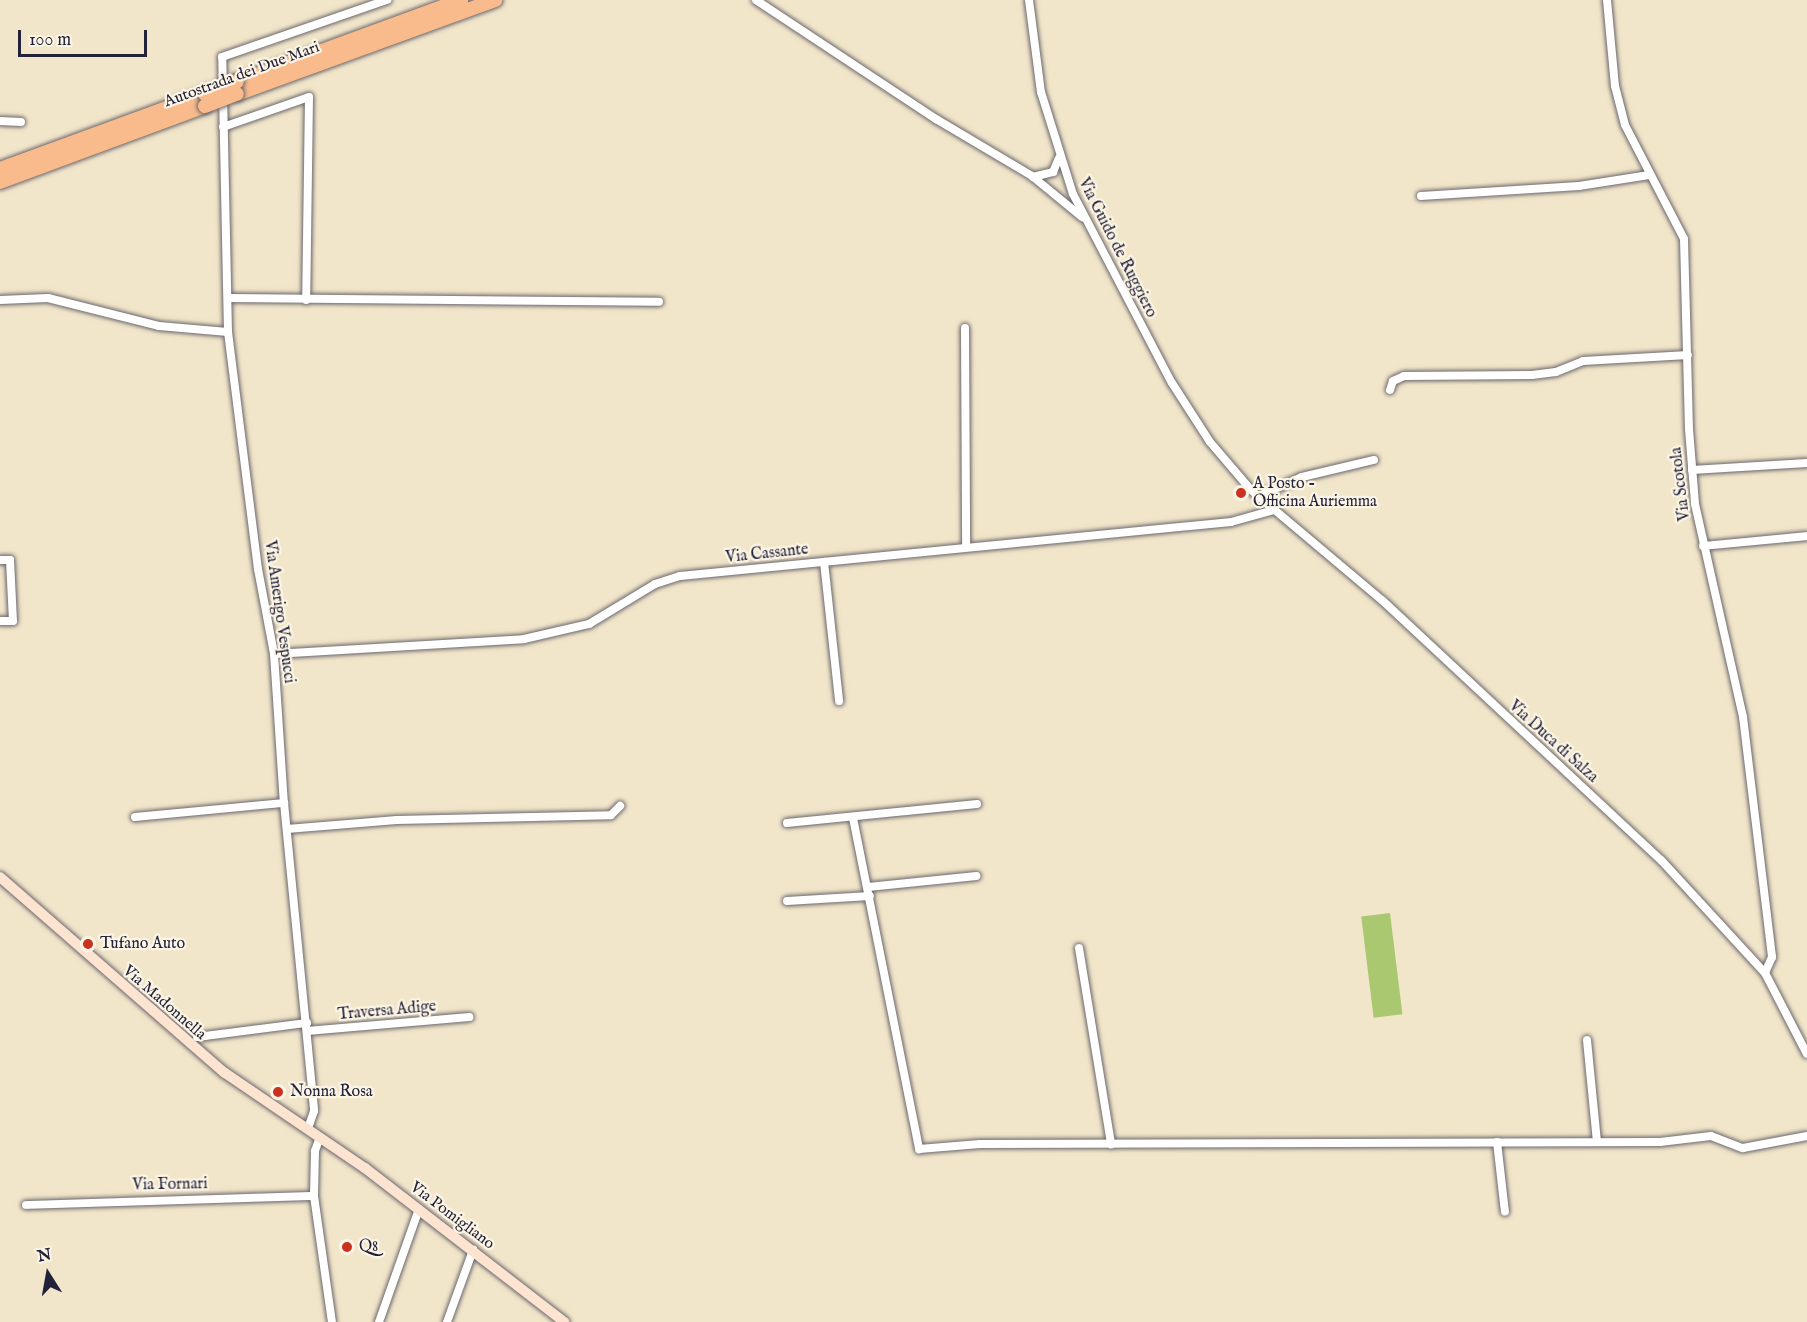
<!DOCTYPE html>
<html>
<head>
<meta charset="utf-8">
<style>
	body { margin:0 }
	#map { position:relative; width:1807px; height:1322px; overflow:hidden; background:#f2e6ca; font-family:"IM FELL English",serif }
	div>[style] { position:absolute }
	.green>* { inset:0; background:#a9c86f; transform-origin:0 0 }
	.roads { filter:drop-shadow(0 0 2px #6b676d) drop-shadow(0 0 2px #6b676d) }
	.street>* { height:8px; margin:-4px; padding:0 4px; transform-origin:4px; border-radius:4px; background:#fff }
	.secondary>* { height:10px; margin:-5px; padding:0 5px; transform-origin:5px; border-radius:5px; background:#fde4d1 }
	.highway>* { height:14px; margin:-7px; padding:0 7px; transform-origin:7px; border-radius:7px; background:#fabb8c }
	.bridges { filter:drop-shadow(0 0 2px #6b676d) drop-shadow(0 0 2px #6b676d) }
	.highway-bridge>* { height:14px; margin:-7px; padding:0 7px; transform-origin:7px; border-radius:7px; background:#fabb8c }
	.dots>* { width:16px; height:16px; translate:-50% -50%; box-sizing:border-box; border:3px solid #fcf5e5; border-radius:50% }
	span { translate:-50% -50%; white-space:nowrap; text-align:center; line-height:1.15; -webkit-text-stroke:4.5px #fcf5e5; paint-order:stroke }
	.street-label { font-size:16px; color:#22223b }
	.poi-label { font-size:16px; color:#22223b }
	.left { translate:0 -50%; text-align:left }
	.north { position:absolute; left:18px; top:1244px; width:60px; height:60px; -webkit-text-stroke:4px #fcf5e5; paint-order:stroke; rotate:349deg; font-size:16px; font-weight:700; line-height:24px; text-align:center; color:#22223b }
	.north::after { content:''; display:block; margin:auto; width:21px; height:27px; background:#22223b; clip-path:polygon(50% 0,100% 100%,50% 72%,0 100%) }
	.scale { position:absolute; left:18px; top:30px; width:129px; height:27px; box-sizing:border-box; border:3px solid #22223b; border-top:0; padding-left:8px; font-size:18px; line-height:21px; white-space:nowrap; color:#22223b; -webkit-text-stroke:4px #fcf5e5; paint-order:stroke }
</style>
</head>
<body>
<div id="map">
	<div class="green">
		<i style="left:1390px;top:913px;width:102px;height:29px;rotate:83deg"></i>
	</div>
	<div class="roads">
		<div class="street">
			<i style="left:756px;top:0;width:216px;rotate:33.5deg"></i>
			<i style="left:936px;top:119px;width:112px;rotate:30.7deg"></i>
			<i style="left:1032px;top:176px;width:65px;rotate:39.4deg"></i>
			<i style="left:1029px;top:0;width:93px;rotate:82.6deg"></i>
			<i style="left:1041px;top:92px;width:107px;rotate:72.6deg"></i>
			<i style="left:1073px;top:194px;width:213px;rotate:62.4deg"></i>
			<i style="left:1172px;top:383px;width:70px;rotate:57.2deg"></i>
			<i style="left:1210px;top:442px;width:63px;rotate:49.5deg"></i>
			<i style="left:1251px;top:490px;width:172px;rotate:40.1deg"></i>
			<i style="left:1383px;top:601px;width:380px;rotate:43deg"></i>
			<i style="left:1661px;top:860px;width:154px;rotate:47.4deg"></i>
			<i style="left:1765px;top:973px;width:91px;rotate:62.6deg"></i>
			<i style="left:1607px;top:0;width:86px;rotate:84.7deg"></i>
			<i style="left:1615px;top:86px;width:40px;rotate:75.6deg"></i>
			<i style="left:1625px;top:125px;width:128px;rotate:62.6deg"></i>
			<i style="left:1684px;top:239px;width:190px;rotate:88.5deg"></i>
			<i style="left:1689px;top:429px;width:75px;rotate:85.4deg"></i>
			<i style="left:1695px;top:504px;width:218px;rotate:77.3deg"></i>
			<i style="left:1743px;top:717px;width:242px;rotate:83.1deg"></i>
			<i style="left:1772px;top:957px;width:17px;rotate:114deg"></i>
			<i style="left:0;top:121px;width:21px;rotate:3deg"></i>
			<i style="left:223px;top:127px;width:91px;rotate:-19.2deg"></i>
			<i style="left:309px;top:97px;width:203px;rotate:90.8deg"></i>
			<i style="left:1033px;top:177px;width:21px;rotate:-14deg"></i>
			<i style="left:1053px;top:172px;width:15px;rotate:-67deg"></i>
			<i style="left:1421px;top:196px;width:158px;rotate:-3.6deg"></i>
			<i style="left:1579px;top:186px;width:71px;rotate:-8.9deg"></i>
			<i style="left:228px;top:298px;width:431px;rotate:0.5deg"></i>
			<i style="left:0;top:300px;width:48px;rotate:-2.4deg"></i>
			<i style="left:48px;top:298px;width:114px;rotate:14.2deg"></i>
			<i style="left:159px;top:326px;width:69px;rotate:5deg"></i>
			<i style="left:228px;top:332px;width:239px;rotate:82.8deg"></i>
			<i style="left:258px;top:569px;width:86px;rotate:79.3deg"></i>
			<i style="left:274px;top:654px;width:149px;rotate:86.2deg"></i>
			<i style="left:284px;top:803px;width:309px;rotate:84.4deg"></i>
			<i style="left:314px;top:1111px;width:18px;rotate:109deg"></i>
			<i style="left:965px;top:328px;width:218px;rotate:89.7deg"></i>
			<i style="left:228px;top:332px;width:275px;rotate:-91.2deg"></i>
			<i style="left:222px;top:57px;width:175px;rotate:-19.1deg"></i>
			<i style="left:1390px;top:390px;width:9px;rotate:-72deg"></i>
			<i style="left:1393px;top:381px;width:12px;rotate:-24deg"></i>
			<i style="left:1404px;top:376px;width:128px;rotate:-0.4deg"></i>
			<i style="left:1532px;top:375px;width:24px;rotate:-7deg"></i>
			<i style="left:1556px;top:372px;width:29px;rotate:-22deg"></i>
			<i style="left:1583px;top:361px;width:105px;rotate:-3.3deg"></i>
			<i style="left:1692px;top:470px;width:115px;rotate:-3.5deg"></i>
			<i style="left:1259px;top:496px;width:47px;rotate:-23.8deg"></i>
			<i style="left:1302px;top:477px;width:74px;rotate:-13.3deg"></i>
			<i style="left:1703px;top:546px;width:104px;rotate:-5.5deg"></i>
			<i style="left:0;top:560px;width:10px"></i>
			<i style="left:10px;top:560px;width:61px;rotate:87.2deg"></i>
			<i style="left:13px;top:621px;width:13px;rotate:180deg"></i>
			<i style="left:824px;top:562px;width:140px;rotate:83.8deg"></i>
			<i style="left:274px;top:654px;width:250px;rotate:-3.4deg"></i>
			<i style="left:524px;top:639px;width:67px;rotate:-13deg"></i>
			<i style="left:589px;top:624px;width:77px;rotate:-31.2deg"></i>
			<i style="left:655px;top:584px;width:26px;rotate:-18deg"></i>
			<i style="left:680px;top:576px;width:554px;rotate:-5.6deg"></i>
			<i style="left:1231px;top:522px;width:45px;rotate:-15.6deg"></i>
			<i style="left:135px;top:817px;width:150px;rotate:-5.4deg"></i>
			<i style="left:853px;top:818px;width:338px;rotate:78.7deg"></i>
			<i style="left:919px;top:1149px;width:61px;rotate:-4.7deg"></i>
			<i style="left:980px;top:1144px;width:680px;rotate:-0.17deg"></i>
			<i style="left:1660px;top:1142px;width:51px;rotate:-6.7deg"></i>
			<i style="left:1711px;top:1136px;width:34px;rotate:21deg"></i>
			<i style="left:1743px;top:1148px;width:65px;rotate:-10.6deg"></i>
			<i style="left:787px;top:823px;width:191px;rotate:-5.7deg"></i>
			<i style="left:287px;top:829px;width:110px;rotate:-4.7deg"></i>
			<i style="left:397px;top:820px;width:214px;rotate:-1.3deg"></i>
			<i style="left:611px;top:815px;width:13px;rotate:-45deg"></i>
			<i style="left:868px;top:887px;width:109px;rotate:-5.8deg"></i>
			<i style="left:787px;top:901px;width:83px;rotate:-3.4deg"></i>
			<i style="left:1079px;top:948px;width:199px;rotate:80.7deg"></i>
			<i style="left:307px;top:1031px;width:163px;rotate:-4.9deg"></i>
			<i style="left:197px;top:1037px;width:111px;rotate:-7.3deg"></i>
			<i style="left:1587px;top:1040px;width:102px;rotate:84.4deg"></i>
			<i style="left:320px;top:1137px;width:15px;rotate:110deg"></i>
			<i style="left:315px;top:1151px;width:45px;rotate:91.3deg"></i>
			<i style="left:314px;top:1196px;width:127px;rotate:81.9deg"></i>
			<i style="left:1497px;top:1142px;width:70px;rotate:83.5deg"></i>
			<i style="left:26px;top:1205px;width:288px;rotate:-1.8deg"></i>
			<i style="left:379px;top:1322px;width:120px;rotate:-70.5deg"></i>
			<i style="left:447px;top:1322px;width:77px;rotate:-70.1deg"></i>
		</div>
		<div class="secondary">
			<i style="left:0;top:877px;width:298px;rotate:41.1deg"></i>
			<i style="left:225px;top:1073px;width:169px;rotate:34.2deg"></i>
			<i style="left:365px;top:1168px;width:252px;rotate:37.7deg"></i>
		</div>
		<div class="highway">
			<i style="left:237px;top:82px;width:239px;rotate:-20.1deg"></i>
			<i style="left:237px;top:94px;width:275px;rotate:-20deg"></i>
			<i style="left:0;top:169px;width:218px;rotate:-20.1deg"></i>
			<i style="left:0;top:182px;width:219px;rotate:-20.3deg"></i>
		</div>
	</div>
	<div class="bridges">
		<div class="highway-bridge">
			<i style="left:205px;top:94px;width:34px;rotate:-21deg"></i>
			<i style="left:205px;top:106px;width:34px;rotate:-21deg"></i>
		</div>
	</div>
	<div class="dots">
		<i style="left:1241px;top:493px;background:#c8321e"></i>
		<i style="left:88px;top:944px;background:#c8321e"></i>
		<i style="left:278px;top:1092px;background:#c8321e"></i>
		<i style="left:347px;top:1247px;background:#c8321e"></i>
	</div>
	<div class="street-label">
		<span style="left:242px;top:75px;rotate:-20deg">Autostrada dei Due Mari</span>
		<span style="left:1117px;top:248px;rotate:63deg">Via Guido de Ruggiero</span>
		<span style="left:1681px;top:484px;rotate:-97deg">Via Scotola</span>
		<span style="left:767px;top:554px;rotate:-6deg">Via Cassante</span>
		<span style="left:279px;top:612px;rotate:82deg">Via Amerigo Vespucci</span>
		<span style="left:1553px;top:742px;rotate:42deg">Via Duca di Salza</span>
		<span style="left:164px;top:1003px;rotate:41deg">Via Madonnella</span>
		<span style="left:387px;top:1011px;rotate:-5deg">Traversa Adige</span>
		<span style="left:170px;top:1185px;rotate:-1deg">Via Fornari</span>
		<span style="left:452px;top:1216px;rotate:37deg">Via Pomigliano</span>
	</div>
	<div class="poi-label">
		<span class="left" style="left:1253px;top:493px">A Posto -<br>Officina Auriemma</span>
		<span class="left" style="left:100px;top:944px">Tufano Auto</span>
		<span class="left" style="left:290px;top:1092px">Nonna Rosa</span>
		<span class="left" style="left:359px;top:1247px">Q8</span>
	</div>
	<div class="north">N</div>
	<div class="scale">100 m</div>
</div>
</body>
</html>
